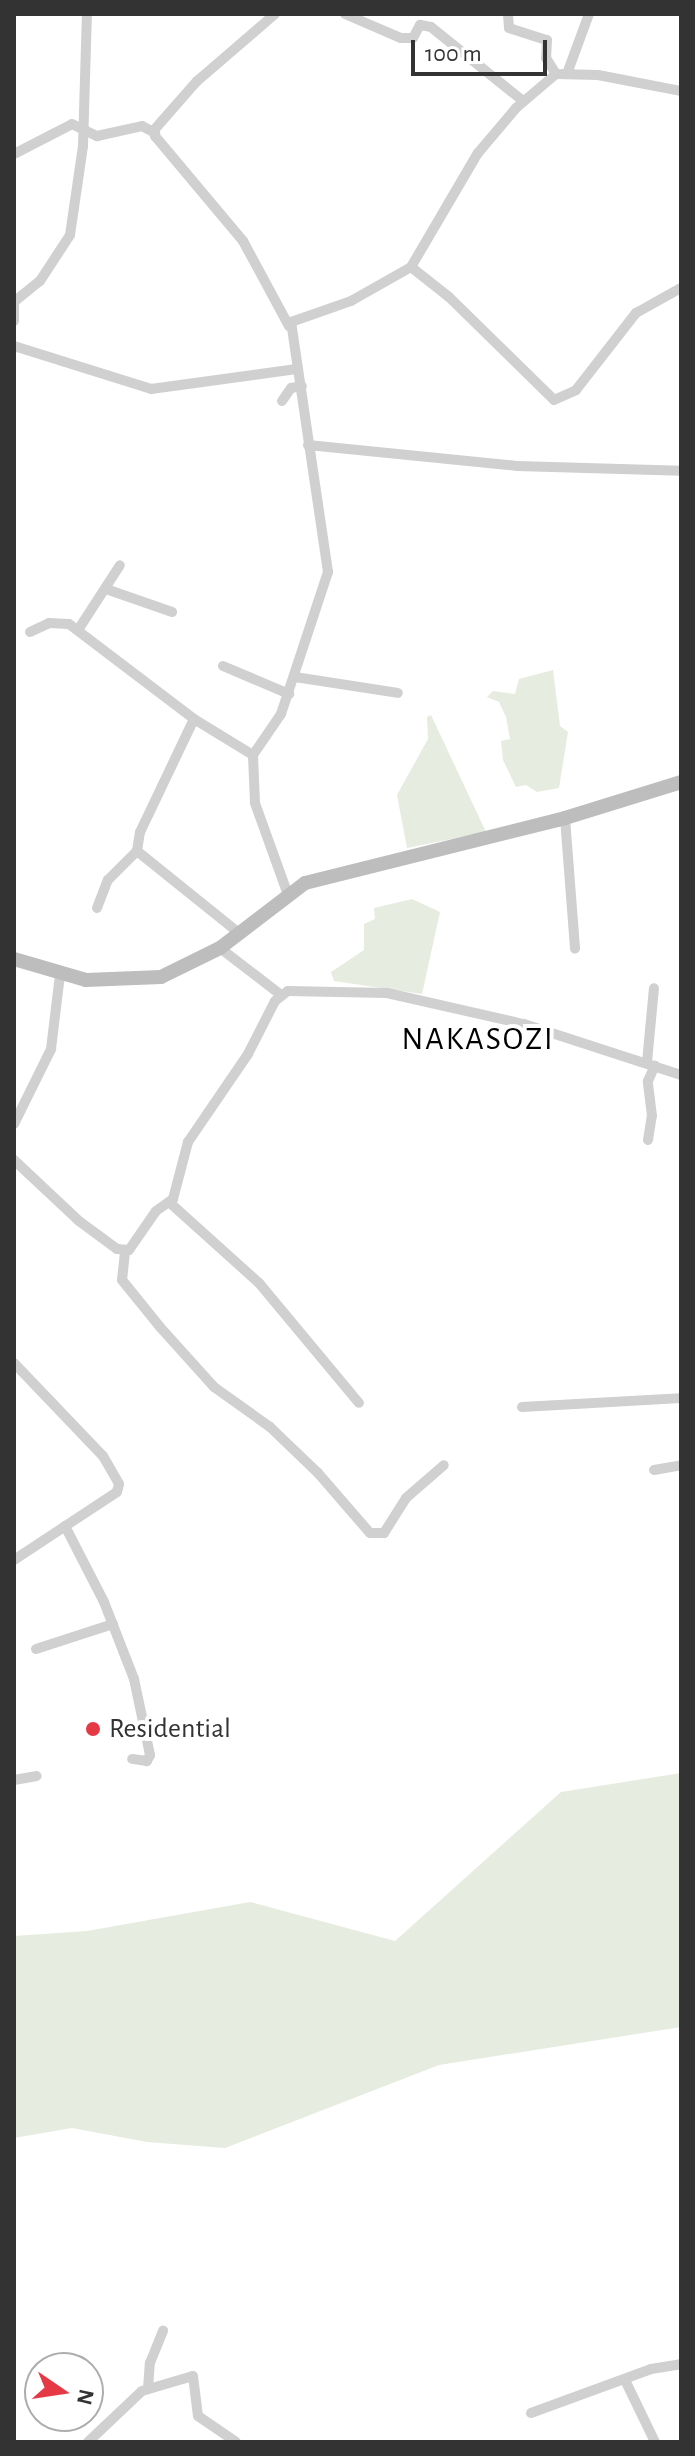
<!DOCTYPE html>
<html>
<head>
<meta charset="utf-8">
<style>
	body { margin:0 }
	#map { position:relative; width:695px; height:2456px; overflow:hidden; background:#fff; font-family:"Alegreya Sans",sans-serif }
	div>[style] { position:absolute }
	.green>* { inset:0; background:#e6ecdf }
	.street>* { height:10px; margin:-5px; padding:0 5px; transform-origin:5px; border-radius:5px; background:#d0d0d0 }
	.secondary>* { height:14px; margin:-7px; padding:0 7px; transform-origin:7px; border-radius:7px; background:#bdbdbd }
	.dots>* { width:22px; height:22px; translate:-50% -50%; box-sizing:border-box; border:4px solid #fff; border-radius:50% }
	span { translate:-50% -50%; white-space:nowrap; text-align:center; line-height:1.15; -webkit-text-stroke:8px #fff; paint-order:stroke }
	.poi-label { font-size:28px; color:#333 }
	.left { translate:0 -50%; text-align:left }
	.quarter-label { font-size:32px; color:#000; letter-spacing:2px }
	.frame { position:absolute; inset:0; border:16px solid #333; pointer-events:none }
	.north { position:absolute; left:24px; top:2352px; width:80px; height:80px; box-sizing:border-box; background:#fff; border:2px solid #adadad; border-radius:50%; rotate:103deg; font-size:22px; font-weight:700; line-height:32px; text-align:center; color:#333 }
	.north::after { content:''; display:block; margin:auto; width:28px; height:36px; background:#e63946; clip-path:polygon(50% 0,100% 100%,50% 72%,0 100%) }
	.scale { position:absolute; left:411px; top:40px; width:136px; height:36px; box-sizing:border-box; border:4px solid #333; border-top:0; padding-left:10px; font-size:24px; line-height:28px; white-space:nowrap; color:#333; -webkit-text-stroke:6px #fff; paint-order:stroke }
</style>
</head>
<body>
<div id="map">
	<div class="green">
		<i style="clip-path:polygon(553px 670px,560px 726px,568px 732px,559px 788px,537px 792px,526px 785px,516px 787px,503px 760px,501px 741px,510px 739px,506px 717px,499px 702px,487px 697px,493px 691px,515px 694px,519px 679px)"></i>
		<i style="clip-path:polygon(431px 715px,486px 832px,407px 848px,397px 795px,428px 739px,427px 717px)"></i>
		<i style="clip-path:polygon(412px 899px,440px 912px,422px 994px,334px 981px,331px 972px,364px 950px,364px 924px,375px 919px,374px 908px)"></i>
		<i style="clip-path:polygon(681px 1773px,681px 2027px,439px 2065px,225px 2148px,147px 2142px,72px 2128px,14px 2138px,14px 1936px,87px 1931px,250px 1902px,395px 1941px,561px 1792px)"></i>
	</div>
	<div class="street">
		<i style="left:275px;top:14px;width:103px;rotate:139.3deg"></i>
		<i style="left:197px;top:81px;width:64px;rotate:131.2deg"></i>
		<i style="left:155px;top:129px;width:7px;rotate:90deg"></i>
		<i style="left:155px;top:136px;width:137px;rotate:50deg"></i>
		<i style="left:243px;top:241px;width:97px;rotate:61.6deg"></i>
		<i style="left:345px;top:14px;width:61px;rotate:23.2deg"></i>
		<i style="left:401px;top:38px;width:12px"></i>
		<i style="left:413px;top:38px;width:15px;rotate:-62deg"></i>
		<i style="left:420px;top:25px;width:11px;rotate:10deg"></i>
		<i style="left:431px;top:27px;width:118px;rotate:38.8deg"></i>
		<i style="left:508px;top:14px;width:14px;rotate:86deg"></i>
		<i style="left:509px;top:28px;width:40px;rotate:18deg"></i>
		<i style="left:547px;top:40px;width:18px;rotate:93deg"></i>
		<i style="left:546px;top:58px;width:19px;rotate:58deg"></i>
		<i style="left:568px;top:71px;width:61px;rotate:-69.8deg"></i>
		<i style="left:14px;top:154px;width:65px;rotate:-27.3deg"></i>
		<i style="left:72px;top:124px;width:28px;rotate:26deg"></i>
		<i style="left:97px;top:136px;width:46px;rotate:-12.5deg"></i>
		<i style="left:142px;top:126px;width:15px;rotate:28deg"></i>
		<i style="left:411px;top:267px;width:48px;rotate:38.3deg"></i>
		<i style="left:449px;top:297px;width:147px;rotate:44.4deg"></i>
		<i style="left:554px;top:400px;width:24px;rotate:-24deg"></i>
		<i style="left:576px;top:390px;width:98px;rotate:-52.1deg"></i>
		<i style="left:636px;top:313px;width:51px;rotate:-29.1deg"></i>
		<i style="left:14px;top:298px;width:23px;rotate:90deg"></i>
		<i style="left:15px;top:301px;width:32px;rotate:-39deg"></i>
		<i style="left:40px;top:281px;width:55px;rotate:-56.9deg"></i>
		<i style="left:70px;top:235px;width:90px;rotate:-81.7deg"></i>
		<i style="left:83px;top:146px;width:132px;rotate:-88.3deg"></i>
		<i style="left:14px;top:346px;width:144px;rotate:17.4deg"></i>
		<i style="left:151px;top:389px;width:147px;rotate:-7.8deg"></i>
		<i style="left:282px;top:401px;width:16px;rotate:-55deg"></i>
		<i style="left:291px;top:388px;width:11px;rotate:-10deg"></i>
		<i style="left:308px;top:445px;width:210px;rotate:5.7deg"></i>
		<i style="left:517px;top:466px;width:164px;rotate:1.7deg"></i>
		<i style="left:106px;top:589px;width:70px;rotate:19.2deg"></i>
		<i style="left:78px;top:630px;width:77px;rotate:-57.1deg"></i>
		<i style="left:30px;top:632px;width:21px;rotate:-25deg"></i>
		<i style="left:49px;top:623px;width:20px;rotate:3deg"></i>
		<i style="left:69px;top:624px;width:157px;rotate:37.2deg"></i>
		<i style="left:194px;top:719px;width:69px;rotate:31.4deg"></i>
		<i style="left:223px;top:666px;width:72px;rotate:23deg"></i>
		<i style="left:295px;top:677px;width:104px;rotate:8.8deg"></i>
		<i style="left:194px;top:719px;width:125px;rotate:115.5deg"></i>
		<i style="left:140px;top:832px;width:19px;rotate:99deg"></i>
		<i style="left:137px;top:851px;width:131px;rotate:38.8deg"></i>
		<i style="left:565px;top:818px;width:131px;rotate:85.6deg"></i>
		<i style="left:287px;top:892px;width:95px;rotate:-109.8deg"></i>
		<i style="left:255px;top:803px;width:48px;rotate:-92.4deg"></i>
		<i style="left:253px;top:755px;width:50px;rotate:-55.7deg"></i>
		<i style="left:281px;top:714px;width:150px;rotate:-71.7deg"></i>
		<i style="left:328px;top:572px;width:253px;rotate:-98.4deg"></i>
		<i style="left:291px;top:322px;width:64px;rotate:-19.3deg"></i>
		<i style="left:351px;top:301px;width:69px;rotate:-29.5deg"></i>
		<i style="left:411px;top:267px;width:132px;rotate:-59.6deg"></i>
		<i style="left:478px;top:153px;width:59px;rotate:-49.8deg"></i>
		<i style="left:516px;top:108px;width:52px;rotate:-40.4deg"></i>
		<i style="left:556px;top:74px;width:42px;rotate:1.4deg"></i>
		<i style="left:598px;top:75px;width:85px;rotate:10.9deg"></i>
		<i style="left:97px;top:908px;width:30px;rotate:-69deg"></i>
		<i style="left:108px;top:880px;width:41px;rotate:-45deg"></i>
		<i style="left:220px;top:948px;width:77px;rotate:37.6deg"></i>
		<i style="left:647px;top:1062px;width:74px;rotate:-84.6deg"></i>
		<i style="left:14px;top:1124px;width:84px;rotate:-63.7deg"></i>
		<i style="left:51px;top:1049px;width:75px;rotate:-83.1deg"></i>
		<i style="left:648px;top:1140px;width:24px;rotate:-81deg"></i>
		<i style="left:652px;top:1116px;width:35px;rotate:-97deg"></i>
		<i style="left:648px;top:1081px;width:17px;rotate:-66deg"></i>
		<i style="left:14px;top:1160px;width:89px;rotate:43.2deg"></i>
		<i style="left:79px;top:1221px;width:47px;rotate:36.4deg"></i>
		<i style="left:117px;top:1249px;width:12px;rotate:5deg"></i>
		<i style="left:129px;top:1250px;width:47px;rotate:-55.3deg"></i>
		<i style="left:156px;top:1211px;width:21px;rotate:-35deg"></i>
		<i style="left:173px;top:1199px;width:59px;rotate:-75.3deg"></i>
		<i style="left:188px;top:1142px;width:107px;rotate:-55.7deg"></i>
		<i style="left:248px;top:1054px;width:59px;rotate:-63deg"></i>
		<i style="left:275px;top:1001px;width:16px;rotate:-38deg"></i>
		<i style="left:288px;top:991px;width:99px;rotate:1.2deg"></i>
		<i style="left:387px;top:993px;width:140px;rotate:12.8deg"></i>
		<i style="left:524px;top:1024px;width:165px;rotate:18deg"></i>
		<i style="left:169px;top:1202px;width:121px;rotate:42deg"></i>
		<i style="left:259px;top:1283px;width:156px;rotate:50.2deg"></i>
		<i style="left:125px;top:1252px;width:28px;rotate:96deg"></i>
		<i style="left:122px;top:1280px;width:60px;rotate:51deg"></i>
		<i style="left:160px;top:1327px;width:81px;rotate:48deg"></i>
		<i style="left:214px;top:1387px;width:69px;rotate:35.5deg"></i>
		<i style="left:270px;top:1427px;width:66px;rotate:43.8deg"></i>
		<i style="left:318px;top:1473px;width:79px;rotate:49.1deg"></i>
		<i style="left:370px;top:1533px;width:14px"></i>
		<i style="left:384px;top:1533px;width:41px;rotate:-57.8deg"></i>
		<i style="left:406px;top:1498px;width:50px;rotate:-41deg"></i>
		<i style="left:14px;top:1363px;width:129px;rotate:46.3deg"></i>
		<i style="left:103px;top:1456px;width:32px;rotate:60deg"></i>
		<i style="left:119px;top:1484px;width:8px;rotate:104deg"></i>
		<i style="left:117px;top:1492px;width:123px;rotate:146.6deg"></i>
		<i style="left:522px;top:1407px;width:159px;rotate:-3.2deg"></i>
		<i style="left:654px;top:1470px;width:27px;rotate:-10deg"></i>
		<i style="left:65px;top:1526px;width:85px;rotate:62.8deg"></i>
		<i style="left:104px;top:1602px;width:83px;rotate:68.7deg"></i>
		<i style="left:134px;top:1679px;width:78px;rotate:78.1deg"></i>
		<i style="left:150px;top:1755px;width:7px;rotate:117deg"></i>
		<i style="left:147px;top:1761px;width:15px;rotate:-172deg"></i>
		<i style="left:36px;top:1649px;width:81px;rotate:-18deg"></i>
		<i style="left:14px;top:1780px;width:23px;rotate:-10deg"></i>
		<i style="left:625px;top:2380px;width:69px;rotate:64.2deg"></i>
		<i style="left:148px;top:2389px;width:26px;rotate:-86deg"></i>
		<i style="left:150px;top:2363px;width:35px;rotate:-68deg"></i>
		<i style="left:531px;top:2413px;width:128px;rotate:-20.1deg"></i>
		<i style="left:651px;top:2369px;width:30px;rotate:-9deg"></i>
		<i style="left:88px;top:2442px;width:74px;rotate:-43.4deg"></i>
		<i style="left:142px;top:2391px;width:53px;rotate:-16.4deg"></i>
		<i style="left:193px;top:2376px;width:40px;rotate:82.9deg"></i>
		<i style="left:198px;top:2416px;width:46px;rotate:34.4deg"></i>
	</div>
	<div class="secondary">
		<i style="left:14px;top:959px;width:75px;rotate:16.3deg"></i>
		<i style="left:86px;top:980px;width:75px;rotate:-2.3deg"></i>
		<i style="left:161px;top:977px;width:66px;rotate:-26.2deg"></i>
		<i style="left:220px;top:948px;width:107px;rotate:-37.4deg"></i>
		<i style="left:305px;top:883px;width:268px;rotate:-14deg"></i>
		<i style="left:565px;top:818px;width:121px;rotate:-17.2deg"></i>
	</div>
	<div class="dots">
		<i style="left:93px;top:1729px;background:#e63946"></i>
	</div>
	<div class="poi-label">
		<span class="left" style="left:109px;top:1729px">Residential</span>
	</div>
	<div class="quarter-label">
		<span style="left:478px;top:1039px">NAKASOZI</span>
	</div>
	<div class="frame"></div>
	<div class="north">N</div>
	<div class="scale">100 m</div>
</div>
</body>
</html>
